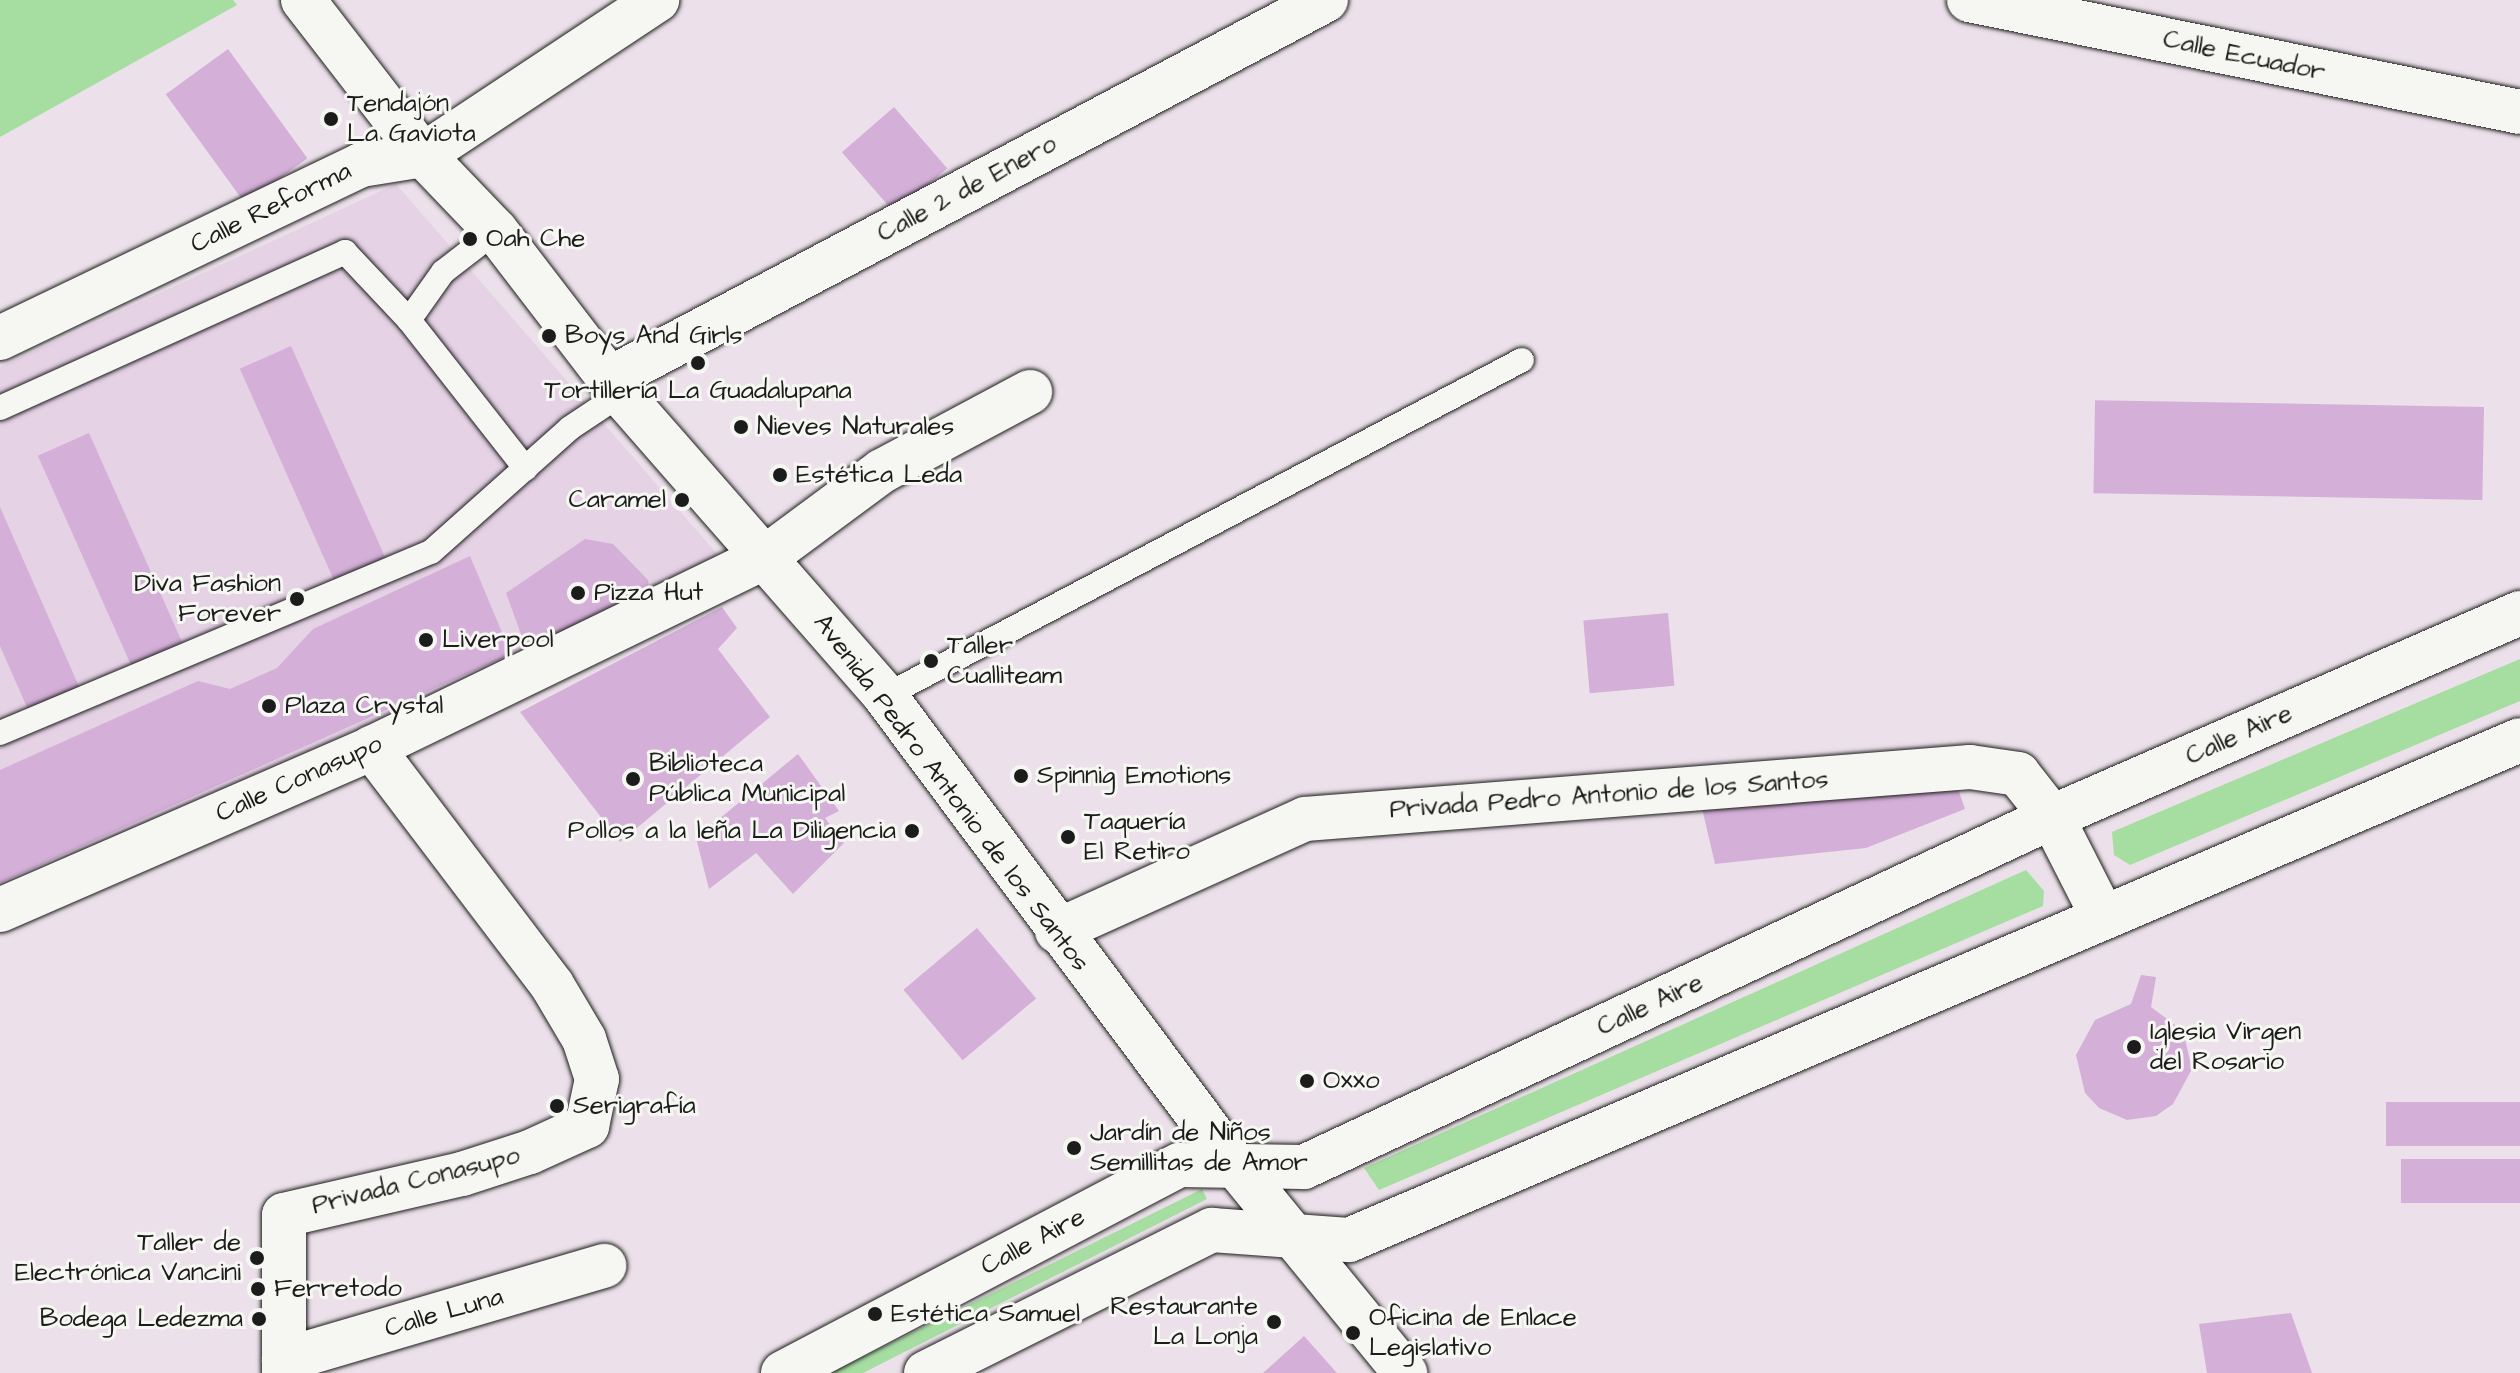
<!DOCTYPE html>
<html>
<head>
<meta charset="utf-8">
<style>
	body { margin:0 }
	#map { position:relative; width:2520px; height:1373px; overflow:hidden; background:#ece1ea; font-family:"Architects Daughter",sans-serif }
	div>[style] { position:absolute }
	.built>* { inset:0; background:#e5d2e5 }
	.green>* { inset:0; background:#a6dda1 }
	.building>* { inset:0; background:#d4afd8; transform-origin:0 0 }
	.roads { filter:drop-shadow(0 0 2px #1c1c1c) drop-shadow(0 0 2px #1c1c1c) }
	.lane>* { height:24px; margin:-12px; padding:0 12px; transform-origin:12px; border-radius:12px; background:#f6f6f2 }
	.street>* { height:44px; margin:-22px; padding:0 22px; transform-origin:22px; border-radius:22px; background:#f6f6f2 }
	.secondary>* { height:44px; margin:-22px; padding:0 22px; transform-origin:22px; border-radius:22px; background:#f6f6f2 }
	.dots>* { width:22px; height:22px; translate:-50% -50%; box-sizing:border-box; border:4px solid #f6f6f2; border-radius:50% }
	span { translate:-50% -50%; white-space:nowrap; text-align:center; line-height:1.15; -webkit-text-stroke:6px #f6f6f2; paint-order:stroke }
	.street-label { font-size:26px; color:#1c1c1c }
	.poi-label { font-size:26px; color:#1c1c1c }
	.left { translate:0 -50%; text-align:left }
	.right { translate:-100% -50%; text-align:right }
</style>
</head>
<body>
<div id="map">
	<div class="built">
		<i style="clip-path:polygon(396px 184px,725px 563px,0 893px,0 367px)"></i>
	</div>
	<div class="green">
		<i style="clip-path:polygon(0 0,233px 0,237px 5px,0 137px)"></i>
		<i style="clip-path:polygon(2520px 659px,2520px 701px,2130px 865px,2114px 855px,2112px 832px)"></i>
		<i style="clip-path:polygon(2026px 870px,2044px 891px,2043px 906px,1379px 1190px,1364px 1168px)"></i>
		<i style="clip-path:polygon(1202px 1189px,1207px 1199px,863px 1373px,831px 1373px)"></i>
	</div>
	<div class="building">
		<i style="left:228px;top:49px;width:135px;height:77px;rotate:54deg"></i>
		<i style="left:894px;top:107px;width:81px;height:69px;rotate:49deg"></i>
		<i style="left:291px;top:346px;width:233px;height:56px;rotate:66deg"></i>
		<i style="left:2484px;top:407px;width:93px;height:389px;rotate:91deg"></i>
		<i style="left:89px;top:433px;width:234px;height:56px;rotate:66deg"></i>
		<i style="clip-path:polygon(0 507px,81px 691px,30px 714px,0 646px)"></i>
		<i style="clip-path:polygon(585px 539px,613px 544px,648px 580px,650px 594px,526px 648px,506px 593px)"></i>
		<i style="clip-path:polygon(470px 556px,511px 654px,0 883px,0 770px,198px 681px,230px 689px,277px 668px,313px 629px)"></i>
		<i style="clip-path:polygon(722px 607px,737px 628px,718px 649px,770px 717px,620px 842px,520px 712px)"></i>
		<i style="left:1668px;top:613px;width:73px;height:85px;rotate:85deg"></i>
		<i style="clip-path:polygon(798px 754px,839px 811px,825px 818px,844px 843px,793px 894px,756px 853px,709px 889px,696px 838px)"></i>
		<i style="clip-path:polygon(1957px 786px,1965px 809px,1866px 848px,1715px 864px,1701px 804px)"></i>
		<i style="left:977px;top:928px;width:92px;height:96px;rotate:50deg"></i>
		<i style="clip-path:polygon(2141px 975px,2156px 977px,2151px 1007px,2183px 1031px,2192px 1069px,2173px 1104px,2156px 1116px,2127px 1120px,2099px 1108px,2085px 1093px,2076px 1055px,2095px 1020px,2131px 1004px)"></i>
		<i style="left:2520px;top:1102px;width:44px;height:134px;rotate:90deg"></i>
		<i style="left:2520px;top:1159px;width:44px;height:119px;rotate:90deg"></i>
		<i style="clip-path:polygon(2291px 1313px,2312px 1373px,2207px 1373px,2199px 1324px)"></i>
		<i style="clip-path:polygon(1304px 1336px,1337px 1373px,1263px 1373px)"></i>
	</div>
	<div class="roads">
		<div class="lane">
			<i style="left:409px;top:320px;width:59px;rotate:-54.7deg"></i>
			<i style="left:443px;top:272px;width:67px;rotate:-37.7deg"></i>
			<i style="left:0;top:408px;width:379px;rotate:-24.3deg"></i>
			<i style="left:345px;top:252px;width:93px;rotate:46.7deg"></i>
			<i style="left:409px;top:320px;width:189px;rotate:51.9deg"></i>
			<i style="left:885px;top:696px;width:720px;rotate:-27.81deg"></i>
			<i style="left:0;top:733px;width:467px;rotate:-22.8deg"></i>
			<i style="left:431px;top:552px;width:186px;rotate:-41.7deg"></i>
			<i style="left:570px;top:428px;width:61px;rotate:-33.7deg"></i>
		</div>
		<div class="street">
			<i style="left:1969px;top:0;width:562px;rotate:11.49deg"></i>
			<i style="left:0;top:338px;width:400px;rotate:-25.6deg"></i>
			<i style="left:361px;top:165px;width:63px;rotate:-9.2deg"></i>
			<i style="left:423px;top:155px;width:281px;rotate:-33.5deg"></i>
			<i style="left:609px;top:379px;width:811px;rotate:-27.86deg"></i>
			<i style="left:0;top:910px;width:406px;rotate:-23.5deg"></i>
			<i style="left:372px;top:748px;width:439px;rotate:-25.9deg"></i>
			<i style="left:767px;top:556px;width:143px;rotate:-36.5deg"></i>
			<i style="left:882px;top:471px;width:168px;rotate:-28.1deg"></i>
			<i style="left:1057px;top:931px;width:272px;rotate:-24.3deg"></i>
			<i style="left:1305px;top:819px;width:667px;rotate:-4.47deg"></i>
			<i style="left:1970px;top:767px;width:49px;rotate:8.3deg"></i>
			<i style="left:2018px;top:774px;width:55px;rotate:51.7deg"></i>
			<i style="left:2052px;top:817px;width:112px;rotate:63deg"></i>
			<i style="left:284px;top:1360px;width:334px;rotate:-16.4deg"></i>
			<i style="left:284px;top:1373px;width:158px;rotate:-90deg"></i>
			<i style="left:284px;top:1215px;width:183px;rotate:-13deg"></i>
			<i style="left:462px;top:1174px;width:71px;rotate:-17.9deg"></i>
			<i style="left:530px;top:1152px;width:63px;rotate:-24.5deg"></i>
			<i style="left:587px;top:1126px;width:48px;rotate:-78deg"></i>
			<i style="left:597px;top:1079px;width:42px;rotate:-108deg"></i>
			<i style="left:584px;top:1039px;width:63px;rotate:-120.7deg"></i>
			<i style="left:552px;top:985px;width:298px;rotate:-127.2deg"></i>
			<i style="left:783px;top:1373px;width:448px;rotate:-27.7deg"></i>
			<i style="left:1180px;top:1165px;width:124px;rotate:0.9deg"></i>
			<i style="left:1304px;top:1167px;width:826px;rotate:-25.08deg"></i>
			<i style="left:2052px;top:817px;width:511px;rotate:-23.55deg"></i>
			<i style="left:926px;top:1373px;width:320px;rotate:-26.6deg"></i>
			<i style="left:1212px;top:1230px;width:137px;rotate:4.2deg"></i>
			<i style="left:1349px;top:1240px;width:1273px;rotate:-23.12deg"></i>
		</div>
		<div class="secondary">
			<i style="left:303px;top:0;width:196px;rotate:52.3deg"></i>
			<i style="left:423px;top:155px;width:105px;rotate:46.2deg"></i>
			<i style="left:496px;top:231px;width:205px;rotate:52.5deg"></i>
			<i style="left:621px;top:394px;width:401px;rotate:48.8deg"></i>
			<i style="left:885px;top:696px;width:585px;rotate:53.27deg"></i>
			<i style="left:1235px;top:1165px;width:269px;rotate:50.7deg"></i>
		</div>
	</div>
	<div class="dots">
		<i style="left:331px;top:119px;background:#1c1c1c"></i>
		<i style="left:470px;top:239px;background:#1c1c1c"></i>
		<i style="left:549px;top:336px;background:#1c1c1c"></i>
		<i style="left:698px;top:363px;background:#1c1c1c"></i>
		<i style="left:741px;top:427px;background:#1c1c1c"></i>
		<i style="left:780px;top:475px;background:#1c1c1c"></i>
		<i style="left:682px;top:500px;background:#1c1c1c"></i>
		<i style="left:578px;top:593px;background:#1c1c1c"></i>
		<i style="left:297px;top:599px;background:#1c1c1c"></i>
		<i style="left:426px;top:640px;background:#1c1c1c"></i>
		<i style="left:931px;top:661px;background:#1c1c1c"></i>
		<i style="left:269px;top:706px;background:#1c1c1c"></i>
		<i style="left:1021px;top:776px;background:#1c1c1c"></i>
		<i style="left:633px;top:779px;background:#1c1c1c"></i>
		<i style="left:912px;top:831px;background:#1c1c1c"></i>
		<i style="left:1068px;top:837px;background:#1c1c1c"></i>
		<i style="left:2134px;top:1047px;background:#1c1c1c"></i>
		<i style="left:1307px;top:1081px;background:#1c1c1c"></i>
		<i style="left:557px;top:1106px;background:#1c1c1c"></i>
		<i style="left:1074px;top:1148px;background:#1c1c1c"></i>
		<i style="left:257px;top:1258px;background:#1c1c1c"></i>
		<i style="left:258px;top:1289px;background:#1c1c1c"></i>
		<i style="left:875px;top:1314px;background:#1c1c1c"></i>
		<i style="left:259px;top:1319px;background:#1c1c1c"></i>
		<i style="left:1274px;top:1322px;background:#1c1c1c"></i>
		<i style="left:1353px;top:1333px;background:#1c1c1c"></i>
	</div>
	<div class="street-label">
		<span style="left:2244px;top:56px;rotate:12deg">Calle Ecuador</span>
		<span style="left:967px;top:189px;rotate:-28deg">Calle 2 de Enero</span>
		<span style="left:271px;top:208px;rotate:-26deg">Calle Reforma</span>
		<span style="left:2239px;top:735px;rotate:-24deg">Calle Aire</span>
		<span style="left:299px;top:779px;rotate:-24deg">Calle Conasupo</span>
		<span style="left:951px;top:793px;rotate:53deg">Avenida Pedro Antonio de los Santos</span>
		<span style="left:1609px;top:795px;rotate:-4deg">Privada Pedro Antonio de los Santos</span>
		<span style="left:1650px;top:1005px;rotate:-25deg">Calle Aire</span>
		<span style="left:416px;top:1181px;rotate:-14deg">Privada Conasupo</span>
		<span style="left:1033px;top:1242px;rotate:-28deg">Calle Aire</span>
		<span style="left:444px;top:1313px;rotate:-16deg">Calle Luna</span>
	</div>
	<div class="poi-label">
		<span class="left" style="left:347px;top:119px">Tendajón<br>La Gaviota</span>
		<span class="left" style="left:486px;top:239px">Oah Che</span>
		<span class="left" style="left:565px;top:336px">Boys And Girls</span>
		<span style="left:698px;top:391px">Tortillería La Guadalupana</span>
		<span class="left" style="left:757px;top:427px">Nieves Naturales</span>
		<span class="left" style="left:796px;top:475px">Estética Leda</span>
		<span class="right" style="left:666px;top:500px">Caramel</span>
		<span class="right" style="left:281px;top:599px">Diva Fashion<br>Forever</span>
		<span class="left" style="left:594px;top:593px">Pizza Hut</span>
		<span class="left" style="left:442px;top:640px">Liverpool</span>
		<span class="left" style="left:947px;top:661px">Taller<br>Cualliteam</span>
		<span class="left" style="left:285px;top:706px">Plaza Crystal</span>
		<span class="left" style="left:649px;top:779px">Biblioteca<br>Pública Municipal</span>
		<span class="left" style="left:1037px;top:776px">Spinnig Emotions</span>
		<span class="left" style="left:1084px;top:837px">Taquería<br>El Retiro</span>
		<span class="right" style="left:896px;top:831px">Pollos a la leña La Diligencia</span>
		<span class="left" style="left:2150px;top:1047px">Iglesia Virgen<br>del Rosario</span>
		<span class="left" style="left:1323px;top:1081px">Oxxo</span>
		<span class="left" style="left:573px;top:1106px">Serigrafía</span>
		<span class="left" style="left:1090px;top:1148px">Jardín de Niños<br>Semillitas de Amor</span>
		<span class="right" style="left:241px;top:1258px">Taller de<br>Electrónica Vancini</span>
		<span class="left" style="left:274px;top:1289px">Ferretodo</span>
		<span class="right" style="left:1258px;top:1322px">Restaurante<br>La Lonja</span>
		<span class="left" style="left:891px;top:1314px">Estética Samuel</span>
		<span class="left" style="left:1369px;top:1333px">Oficina de Enlace<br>Legislativo</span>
		<span class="right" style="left:243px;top:1319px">Bodega Ledezma</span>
	</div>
</div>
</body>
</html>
